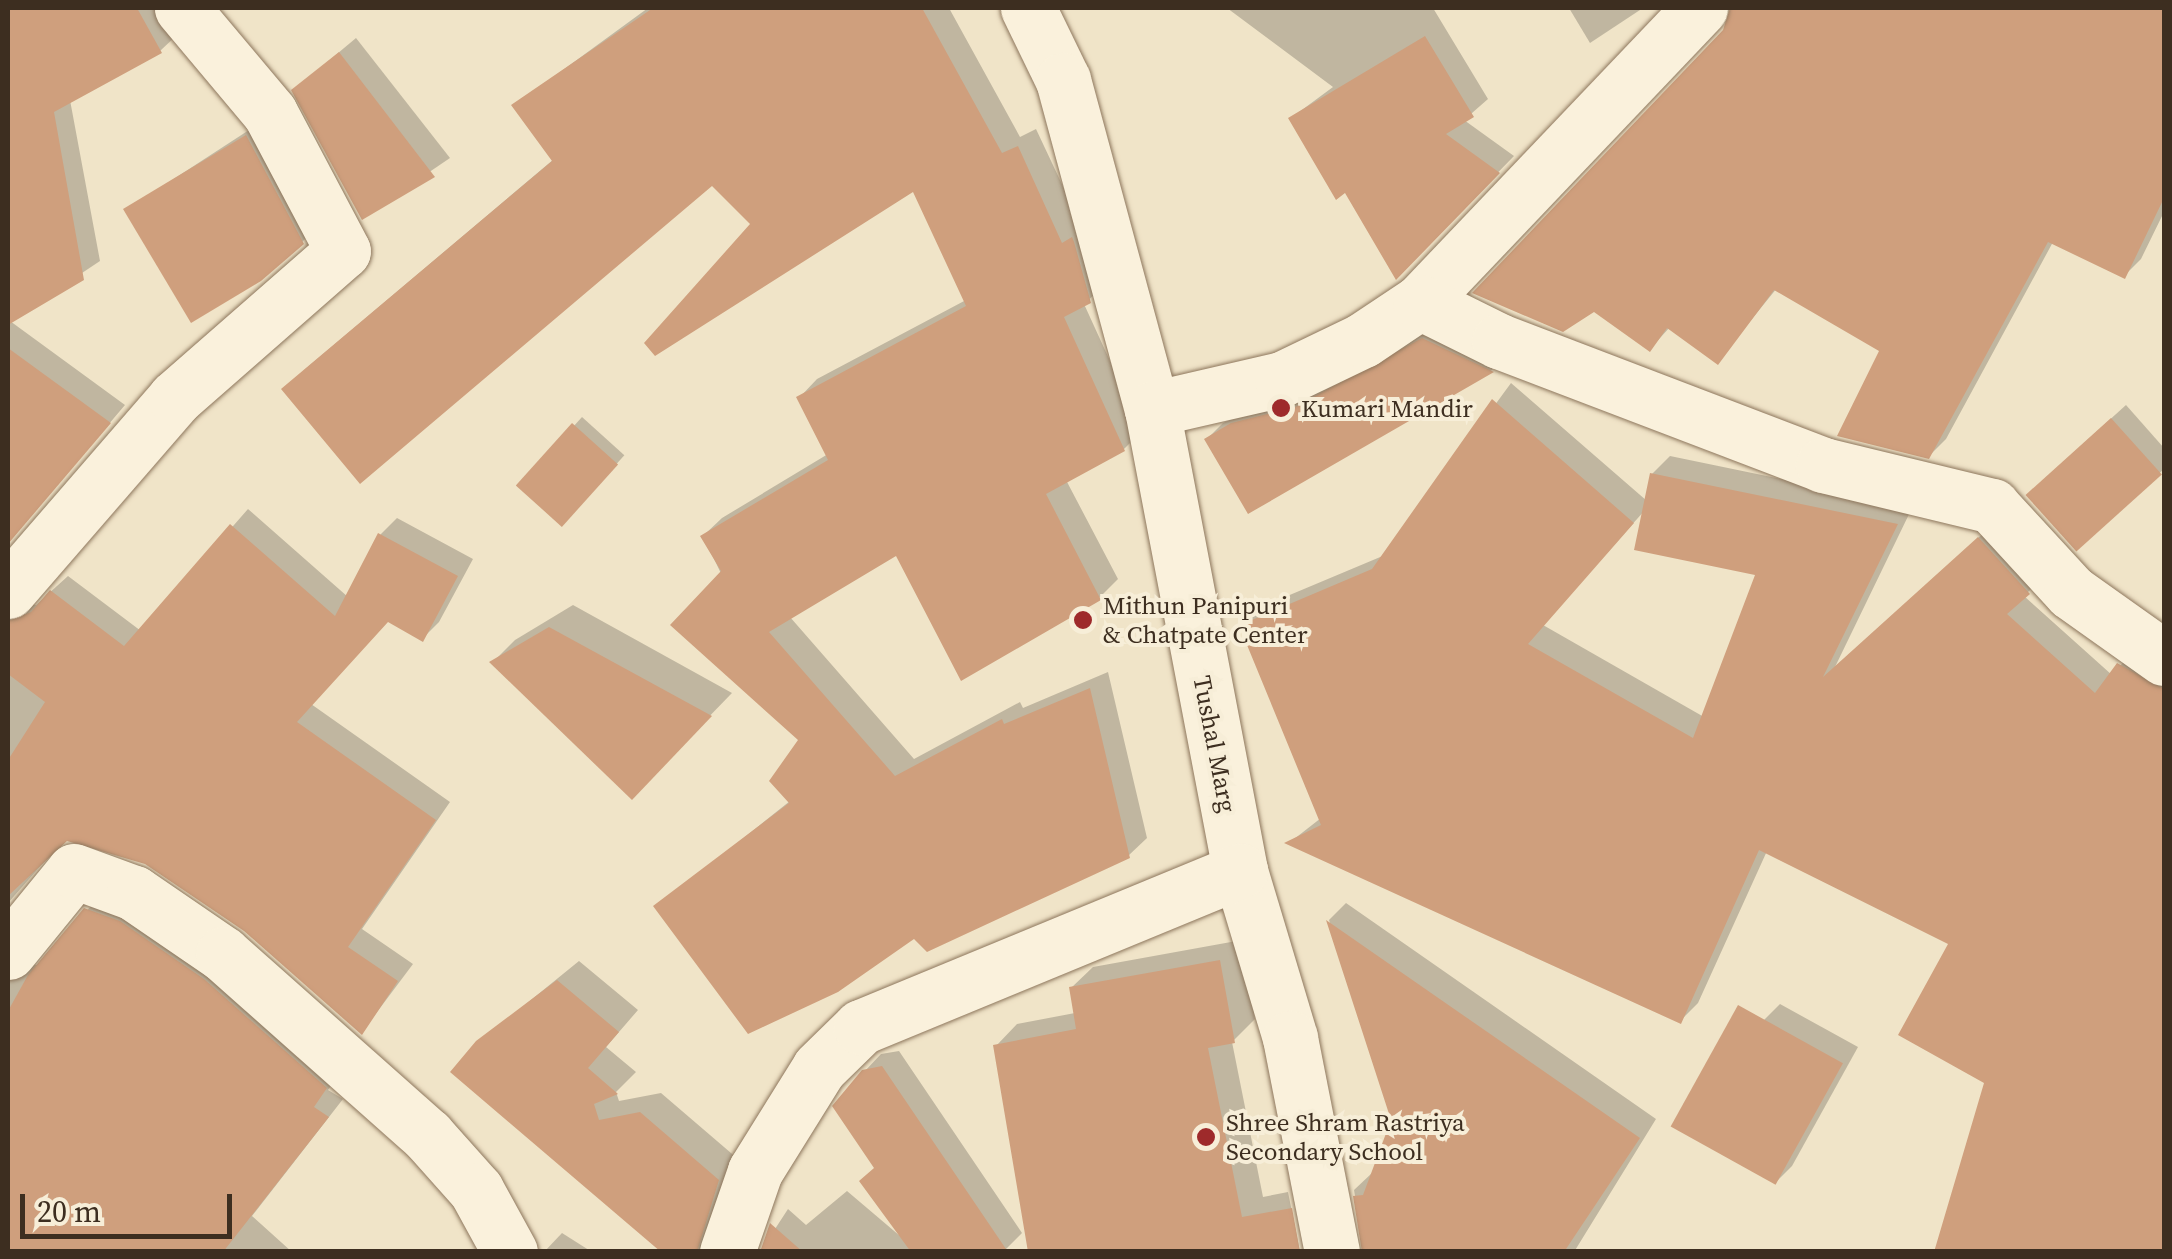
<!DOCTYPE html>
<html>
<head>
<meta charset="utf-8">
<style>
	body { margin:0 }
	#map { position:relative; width:2172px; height:1259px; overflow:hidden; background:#f0e4c8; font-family:"Source Serif 4",serif }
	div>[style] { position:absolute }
	.shadow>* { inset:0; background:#0003; transform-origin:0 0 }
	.building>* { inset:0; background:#cf9f7d; transform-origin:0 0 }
	.roads { filter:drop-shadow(0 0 2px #8d765c) drop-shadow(0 0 2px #8d765c) }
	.minor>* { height:55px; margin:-27.5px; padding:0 27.5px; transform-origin:27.5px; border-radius:27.5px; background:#faf1dc }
	.dots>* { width:28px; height:28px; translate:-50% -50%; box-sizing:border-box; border:5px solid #f7eed8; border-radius:50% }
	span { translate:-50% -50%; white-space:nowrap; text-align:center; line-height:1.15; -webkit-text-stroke:8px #f7eed8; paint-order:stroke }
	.poi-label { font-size:25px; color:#3d2e20 }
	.left { translate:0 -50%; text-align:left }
	.street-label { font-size:25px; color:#3d2e20 }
	.frame { position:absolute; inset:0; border:10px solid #3d2e20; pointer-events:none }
	.scale { position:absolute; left:20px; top:1194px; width:212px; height:45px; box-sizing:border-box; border:5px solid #3d2e20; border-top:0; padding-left:12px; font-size:30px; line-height:35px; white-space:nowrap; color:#3d2e20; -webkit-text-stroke:8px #f7eed8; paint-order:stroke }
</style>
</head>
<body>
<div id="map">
	<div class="shadow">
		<i style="clip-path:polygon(8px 8px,162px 8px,177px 35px,160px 51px,70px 100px,100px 261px,10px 321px,125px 405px,8px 543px)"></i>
		<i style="clip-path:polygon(648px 8px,949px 8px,1020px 137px,1036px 129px,1108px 282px,1084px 304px,1142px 431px,1124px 449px,1066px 480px,1118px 579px,1099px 598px,898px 552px,790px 617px,914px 759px,1020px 702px,1023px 708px,1108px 672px,1147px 838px,1128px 856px,914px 935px,657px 907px,790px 801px,801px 740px,703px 536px,722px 518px,828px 454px,799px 398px,817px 379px,966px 300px,914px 188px,754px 224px,713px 182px,303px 371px,554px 159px,515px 105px)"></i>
		<i style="clip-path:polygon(1227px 8px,1433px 8px,1488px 99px,1464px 120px,1514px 156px,1397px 276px,1346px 190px,1291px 118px,1333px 87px)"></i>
		<i style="clip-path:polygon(1569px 8px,1643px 8px,1590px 43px)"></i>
		<i style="clip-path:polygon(1732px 8px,2164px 8px,2164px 212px,2141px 259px,2124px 276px,2053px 242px,1946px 439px,1929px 456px,1882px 350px,1777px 288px,1717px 362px,1670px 327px,1650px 349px)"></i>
		<i style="clip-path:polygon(356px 38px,450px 158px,363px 217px,294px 90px)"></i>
		<i style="clip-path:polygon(263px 121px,319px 225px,302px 242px,126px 210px)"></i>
		<i style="clip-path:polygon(1440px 323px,1507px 355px,1492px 370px,1249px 511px,1207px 439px,1223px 423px)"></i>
		<i style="clip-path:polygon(evenodd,1511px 383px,1647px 501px,1652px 474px,1670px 456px,1913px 506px,1835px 667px,1997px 521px,2046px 574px,2024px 596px,2112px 675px,2137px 647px,2164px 664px,2164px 1252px,1935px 1252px,1987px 1082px,1952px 943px,1767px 851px,1698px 1003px,1680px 1021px,1289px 843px,1321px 818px,1242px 626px,1259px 608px,1385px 555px,1511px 383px,1645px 510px,1758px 573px,1704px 717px,1543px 625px,1645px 510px)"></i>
		<i style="clip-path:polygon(2126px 405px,2164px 448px,2164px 469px,2077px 548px,2042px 481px)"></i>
		<i style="left:582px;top:417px;width:57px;height:93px;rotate:42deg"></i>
		<i style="clip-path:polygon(248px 509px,348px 597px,381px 534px,397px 518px,473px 559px,439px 622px,422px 639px,389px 620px,311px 704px,450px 802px,362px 929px,413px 964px,362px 1032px,242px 926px,152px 865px,64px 839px,8px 903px,8px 600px,36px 605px,68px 576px,141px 631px)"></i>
		<i style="clip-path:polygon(573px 605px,732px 693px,632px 796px,493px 662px,515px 640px)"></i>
		<i style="clip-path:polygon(103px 893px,342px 1070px,328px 1090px,343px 1099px,252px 1216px,292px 1252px,8px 1252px,8px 961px,37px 965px)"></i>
		<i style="clip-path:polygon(1346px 903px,1656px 1119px,1574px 1252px,1364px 1252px,1354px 1190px,1372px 1173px,1393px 1120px,1329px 920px)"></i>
		<i style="clip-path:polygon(1242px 940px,1255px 1019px,1232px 1042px,1263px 1197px,1288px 1192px,1300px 1252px,1059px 1252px,996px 1046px,1017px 1024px,1075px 1013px,1071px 988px,1093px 967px)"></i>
		<i style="clip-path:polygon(579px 961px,638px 1010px,606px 1047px,636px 1072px,616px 1092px,619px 1101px,661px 1093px,738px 1159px,711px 1252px,665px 1252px,478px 1043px)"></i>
		<i style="clip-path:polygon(1780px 1004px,1858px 1047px,1792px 1166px,1776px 1182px,1764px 1020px)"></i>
		<i style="clip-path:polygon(899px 1051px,1022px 1233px,1003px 1252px,760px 1252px,788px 1209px,806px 1225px,847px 1191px,900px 1236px,877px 1167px,864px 1072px,881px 1054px)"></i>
		<i style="clip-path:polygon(562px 1233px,592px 1252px,544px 1252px)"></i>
	</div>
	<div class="building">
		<i style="clip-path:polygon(8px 8px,137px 8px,162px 53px,54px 112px,84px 280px,8px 325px)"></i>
		<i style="clip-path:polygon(653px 8px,922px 8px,1002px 153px,1018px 146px,1062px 243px,1072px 237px,1074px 242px,1091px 303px,1064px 317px,1125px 451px,1046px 494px,1101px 600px,961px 681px,896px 556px,769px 632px,895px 776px,1002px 719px,1004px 724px,1090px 688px,1130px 858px,927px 952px,914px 939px,838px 992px,748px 1034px,653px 906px,789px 803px,769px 781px,798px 740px,670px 625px,721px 571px,700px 536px,828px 460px,796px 397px,966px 306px,913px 192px,655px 356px,644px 343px,750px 224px,712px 186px,360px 484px,281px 389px,552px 161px,511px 105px)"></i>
		<i style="clip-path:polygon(1730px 8px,2164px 8px,2164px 198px,2125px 279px,2048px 242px,1929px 459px,1837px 436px,1879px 351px,1774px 290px,1718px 365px,1667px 328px,1650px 352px,1594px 312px,1563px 332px,1472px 293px,1723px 30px)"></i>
		<i style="clip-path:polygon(1425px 36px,1474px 117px,1446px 134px,1500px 173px,1396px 280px,1345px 193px,1336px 200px,1288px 118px)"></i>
		<i style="clip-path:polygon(339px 52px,435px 177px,362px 220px,291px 90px)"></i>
		<i style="clip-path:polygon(246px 135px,304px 244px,261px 281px,191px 323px,123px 209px)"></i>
		<i style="clip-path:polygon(1422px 338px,1494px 372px,1248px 514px,1204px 439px,1231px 423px,1295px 407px)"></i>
		<i style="clip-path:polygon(8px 348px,111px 423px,8px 544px)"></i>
		<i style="clip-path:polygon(1492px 399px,1634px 523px,1528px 644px,1693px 738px,1755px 575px,1634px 550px,1650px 473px,1898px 524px,1823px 677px,1978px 537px,2030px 594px,2007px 614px,2095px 693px,2117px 663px,2164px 689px,2164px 1252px,1934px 1252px,1984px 1083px,1898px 1035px,1948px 944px,1759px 850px,1681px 1024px,1284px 843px,1321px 825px,1247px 645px,1247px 622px,1372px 569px)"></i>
		<i style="left:2111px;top:418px;width:76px;height:115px;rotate:48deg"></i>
		<i style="left:572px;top:423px;width:62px;height:84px;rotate:42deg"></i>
		<i style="clip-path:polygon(230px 524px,335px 616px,378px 533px,458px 576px,423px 642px,388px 622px,297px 722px,436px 820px,348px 947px,398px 981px,362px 1035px,244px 931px,145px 864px,67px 841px,8px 896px,8px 760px,45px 702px,8px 674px,8px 621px,31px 612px,50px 590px,124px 646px)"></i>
		<i style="clip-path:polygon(549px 627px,712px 716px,632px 800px,489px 662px)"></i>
		<i style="clip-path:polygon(84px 908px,120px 921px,204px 979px,327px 1088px,314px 1107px,329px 1117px,223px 1252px,8px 1252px,8px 1011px,28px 975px)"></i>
		<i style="clip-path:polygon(1326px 920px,1640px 1138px,1564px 1252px,1362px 1252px,1353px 1196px,1363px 1195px,1391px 1120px)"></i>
		<i style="clip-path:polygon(1220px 960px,1235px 1043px,1208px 1048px,1242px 1217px,1292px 1208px,1300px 1252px,1028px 1252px,993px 1045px,1076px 1029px,1069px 987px)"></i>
		<i style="clip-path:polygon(557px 980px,619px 1032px,588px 1068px,618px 1094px,594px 1104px,599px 1120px,640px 1112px,719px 1180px,697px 1252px,661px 1252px,450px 1072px,476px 1041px)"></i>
		<i style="left:1738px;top:1005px;width:120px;height:139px;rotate:29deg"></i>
		<i style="clip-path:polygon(882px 1066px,1008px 1252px,911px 1252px,859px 1181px,874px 1168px,832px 1106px,862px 1070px)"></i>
		<i style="clip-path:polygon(770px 1223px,803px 1252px,760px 1252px)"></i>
	</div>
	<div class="roads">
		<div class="minor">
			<i style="left:1028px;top:8px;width:80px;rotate:64.1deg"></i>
			<i style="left:1063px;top:80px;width:341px;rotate:74.9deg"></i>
			<i style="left:1152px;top:409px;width:470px;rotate:79.2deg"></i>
			<i style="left:1240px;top:871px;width:174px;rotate:73.3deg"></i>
			<i style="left:1290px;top:1038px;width:218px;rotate:78.9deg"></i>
			<i style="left:1420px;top:302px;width:406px;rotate:-46.4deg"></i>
			<i style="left:1152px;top:409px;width:133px;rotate:-13deg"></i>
			<i style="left:1282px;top:379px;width:90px;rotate:-25.7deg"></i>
			<i style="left:1363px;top:340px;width:69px;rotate:-33.7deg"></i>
			<i style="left:1420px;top:302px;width:88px;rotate:26.3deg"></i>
			<i style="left:1499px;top:341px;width:347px;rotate:20.9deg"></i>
			<i style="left:1823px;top:465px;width:174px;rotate:13.6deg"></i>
			<i style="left:1992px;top:506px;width:117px;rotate:47.4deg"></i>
			<i style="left:2071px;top:592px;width:114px;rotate:35.4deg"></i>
			<i style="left:8px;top:591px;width:255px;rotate:-49.1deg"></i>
			<i style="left:175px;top:398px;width:223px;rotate:-41.2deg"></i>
			<i style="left:343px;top:251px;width:156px;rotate:-117.9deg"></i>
			<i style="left:270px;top:113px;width:137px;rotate:-130deg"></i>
			<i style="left:8px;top:952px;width:104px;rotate:-50.8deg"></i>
			<i style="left:74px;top:871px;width:64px;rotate:20.1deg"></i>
			<i style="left:134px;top:893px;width:108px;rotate:34.4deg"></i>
			<i style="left:223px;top:954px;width:273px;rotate:41.6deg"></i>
			<i style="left:427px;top:1135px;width:74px;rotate:48.3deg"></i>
			<i style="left:476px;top:1190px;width:71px;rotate:61.3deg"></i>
			<i style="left:727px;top:1252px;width:86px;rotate:-70.9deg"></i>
			<i style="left:755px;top:1171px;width:121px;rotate:-58.1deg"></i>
			<i style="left:819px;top:1068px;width:59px;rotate:-44.3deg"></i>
			<i style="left:861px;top:1027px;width:410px;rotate:-22.4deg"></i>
		</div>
	</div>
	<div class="dots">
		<i style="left:1281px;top:408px;background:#9e2a2b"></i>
		<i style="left:1083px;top:620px;background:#9e2a2b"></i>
		<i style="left:1206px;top:1137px;background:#9e2a2b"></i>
	</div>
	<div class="poi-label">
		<span class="left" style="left:1301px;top:408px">Kumari Mandir</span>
		<span class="left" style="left:1103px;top:620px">Mithun Panipuri<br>&amp; Chatpate Center</span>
		<span class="left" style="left:1226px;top:1137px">Shree Shram Rastriya<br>Secondary School</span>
	</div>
	<div class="street-label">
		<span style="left:1215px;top:744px;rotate:79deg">Tushal Marg</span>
	</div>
	<div class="frame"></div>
	<div class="scale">20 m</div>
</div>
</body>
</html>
